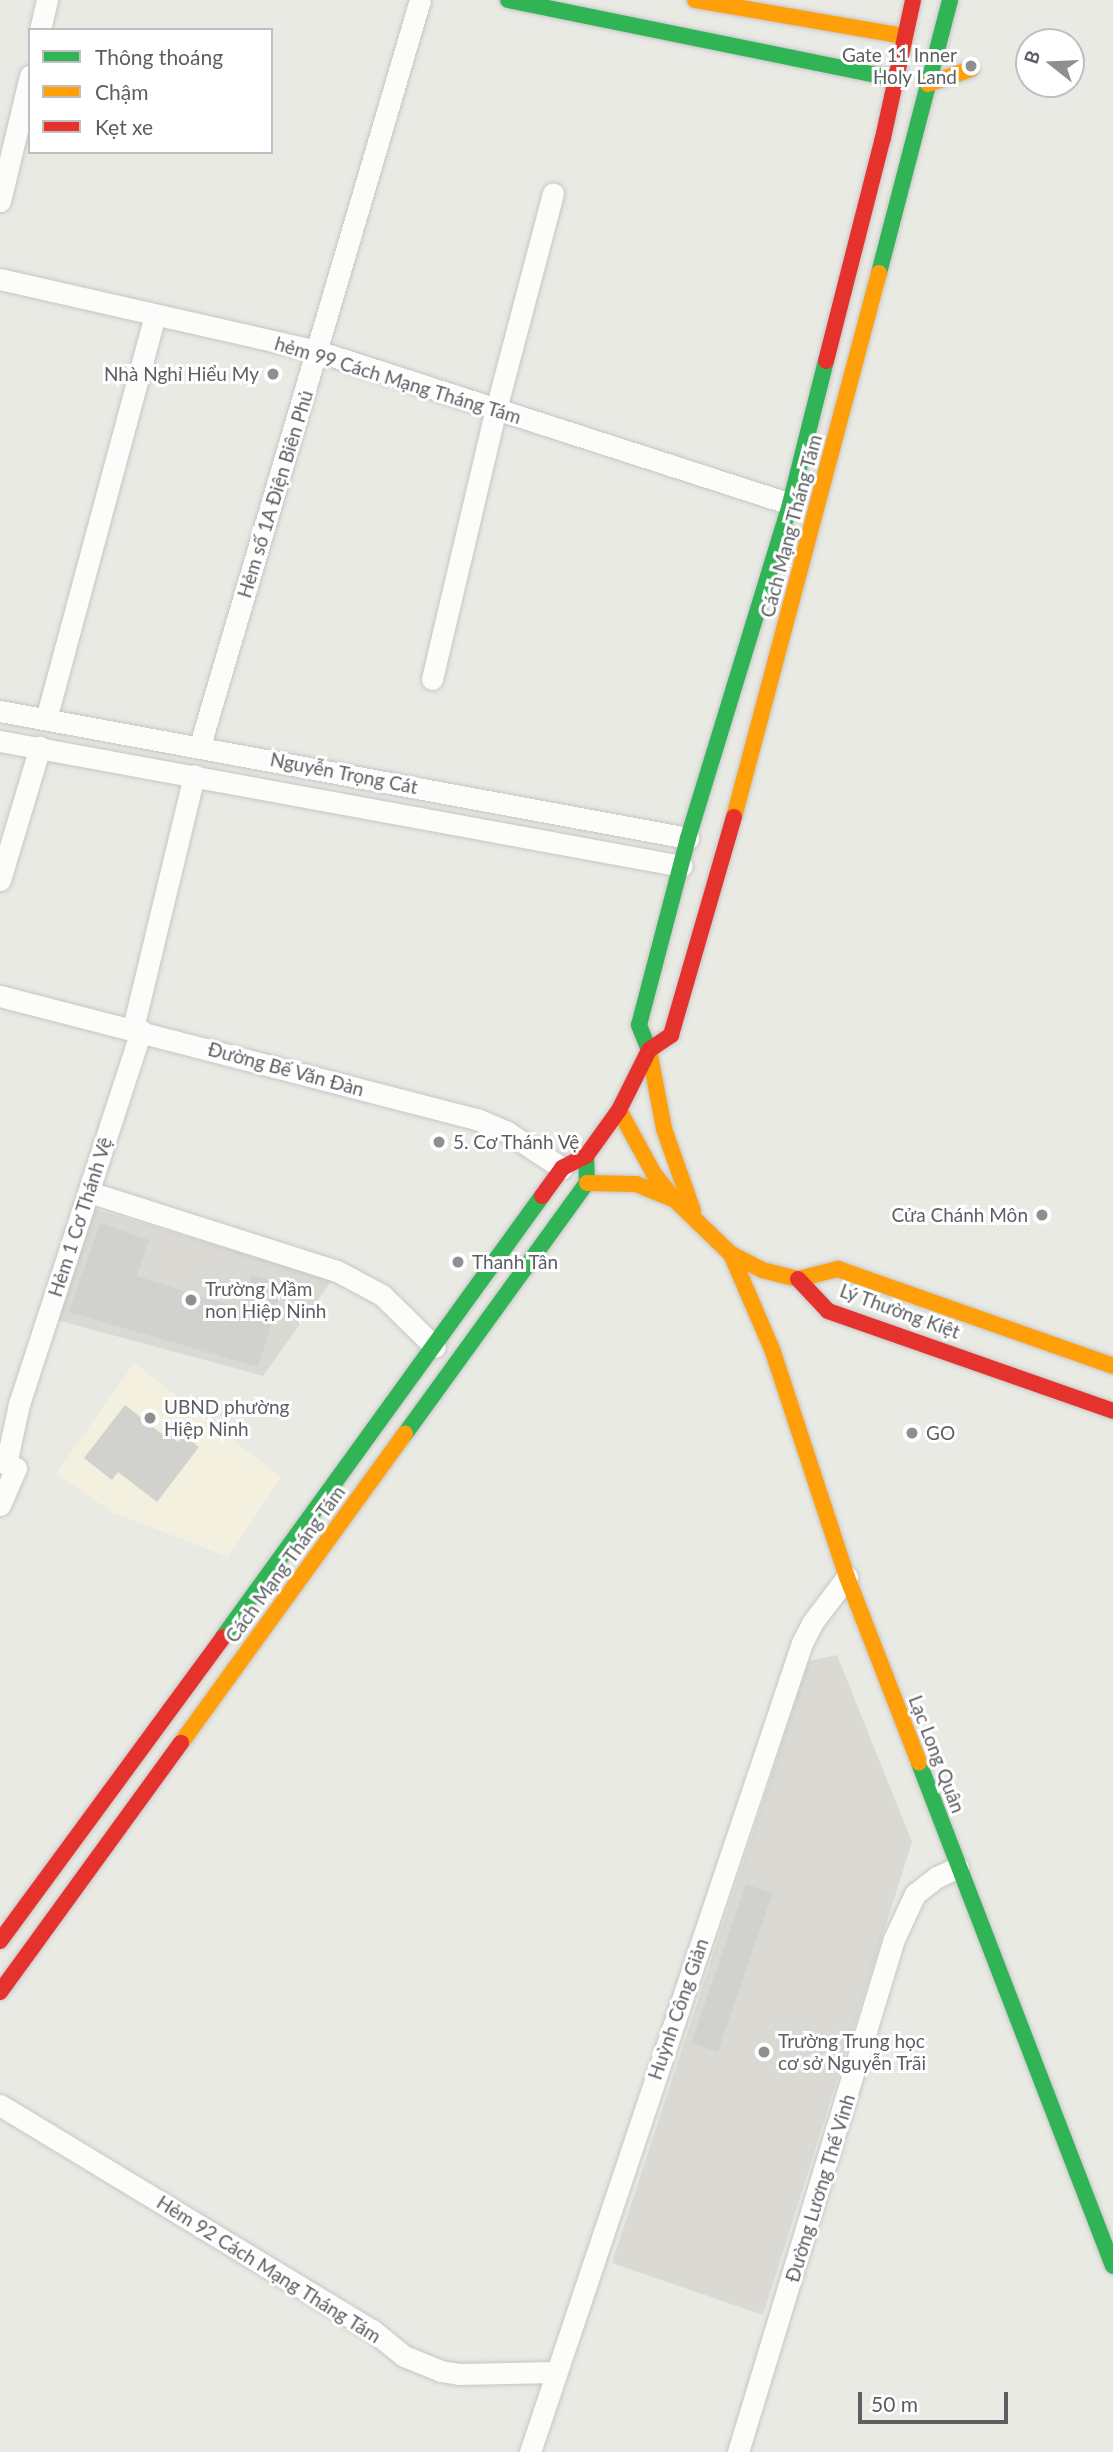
<!DOCTYPE html>
<html>
<head>
<meta charset="utf-8">
<style>
	body { margin:0 }
	#map { position:relative; width:1113px; height:2452px; overflow:hidden; background:#eaeae5; font-family:Lato,sans-serif }
	div>[style] { position:absolute }
	.commercial>* { inset:0; background:#f3f0e0 }
	.education>* { inset:0; background:#dad9d4 }
	.building>* { inset:0; background:#d1d1ce; transform-origin:0 0 }
	.roads { filter:drop-shadow(0 0 2px #c6c6c6) drop-shadow(0 0 2px #c6c6c6) }
	.street>* { height:21px; margin:-10.5px; padding:0 10.5px; transform-origin:10.5px; border-radius:10.5px; background:#fcfcfb }
	.fast>* { height:16px; margin:-8px; padding:0 8px; transform-origin:8px; border-radius:8px; background:#30b455 }
	.slow>* { height:16px; margin:-8px; padding:0 8px; transform-origin:8px; border-radius:8px; background:#ff9f0a }
	.jam>* { height:16px; margin:-8px; padding:0 8px; transform-origin:8px; border-radius:8px; background:#e5322d }
	.dots>* { width:19px; height:19px; translate:-50% -50%; box-sizing:border-box; border:4px solid #fff; border-radius:50% }
	span { translate:-50% -50%; white-space:nowrap; text-align:center; line-height:1.15; -webkit-text-stroke:6px #fff; paint-order:stroke }
	.poi-label { font-size:19px; color:#5b5e62 }
	.right { translate:-100% -50%; text-align:right }
	.left { translate:0 -50%; text-align:left }
	.street-label { font-size:19px; color:#5b5e62 }
	.legend { position:absolute; left:28px; top:28px; width:245px; height:126px; box-sizing:border-box; background:#fff; border:2px solid #bdbfc0; margin:0; padding:9px 12px; list-style:none; font-size:21px; color:#5b5e62 }
	.legend li { display:flex; align-items:center; gap:14px; height:35px }
	.legend b { width:35px; border:2px solid #bdbfc0 }
	.north { position:absolute; left:1015px; top:28px; width:70px; height:70px; box-sizing:border-box; background:#fff; border:2px solid #bdbfc0; border-radius:50%; rotate:288deg; font-size:19px; font-weight:700; line-height:28px; text-align:center; color:#5b5e62 }
	.north::after { content:''; display:block; margin:auto; width:24px; height:32px; background:#8d8f90; clip-path:polygon(50% 0,100% 100%,50% 72%,0 100%) }
	.scale { position:absolute; left:858px; top:2392px; width:150px; height:32px; box-sizing:border-box; border:4px solid #5b5e62; border-top:0; padding-left:9px; font-size:21px; line-height:24px; white-space:nowrap; color:#5b5e62; -webkit-text-stroke:5px #fff; paint-order:stroke }
</style>
</head>
<body>
<div id="map">
	<div class="commercial">
		<i style="clip-path:polygon(134px 1363px,281px 1477px,228px 1557px,112px 1512px,56px 1474px)"></i>
	</div>
	<div class="education">
		<i style="clip-path:polygon(95px 1209px,332px 1280px,263px 1376px,57px 1320px)"></i>
		<i style="clip-path:polygon(837px 1655px,912px 1842px,763px 2315px,612px 2263px,809px 1661px)"></i>
	</div>
	<div class="building">
		<i style="clip-path:polygon(100px 1223px,149px 1240px,137px 1276px,242px 1309px,252px 1275px,283px 1284px,258px 1367px,69px 1312px)"></i>
		<i style="clip-path:polygon(125px 1405px,167px 1438px,170px 1435px,178px 1442px,183px 1435px,199px 1447px,157px 1502px,118px 1472px,112px 1480px,84px 1458px)"></i>
		<i style="left:746px;top:1884px;width:28px;height:168px;rotate:19deg"></i>
	</div>
	<div class="roads">
		<div class="street">
			<i style="left:40px;top:30px;width:31px;rotate:-77deg"></i>
			<i style="left:0;top:201px;width:129px;rotate:-76.5deg"></i>
			<i style="left:0;top:279px;width:325px;rotate:12.8deg"></i>
			<i style="left:317px;top:351px;width:497px;rotate:17.9deg"></i>
			<i style="left:432px;top:679px;width:277px;rotate:-76.7deg"></i>
			<i style="left:496px;top:409px;width:223px;rotate:-75.2deg"></i>
			<i style="left:0;top:711px;width:700px;rotate:10.46deg"></i>
			<i style="left:46px;top:719px;width:418px;rotate:-74.9deg"></i>
			<i style="left:0;top:741px;width:693px;rotate:10.39deg"></i>
			<i style="left:200px;top:745px;width:777px;rotate:-73.55deg"></i>
			<i style="left:0;top:880px;width:139px;rotate:-73.3deg"></i>
			<i style="left:0;top:996px;width:493px;rotate:14.5deg"></i>
			<i style="left:477px;top:1119px;width:33px;rotate:23deg"></i>
			<i style="left:507px;top:1132px;width:66px;rotate:33.2deg"></i>
			<i style="left:133px;top:1028px;width:260px;rotate:-76.4deg"></i>
			<i style="left:89px;top:1192px;width:260px;rotate:17.7deg"></i>
			<i style="left:337px;top:1271px;width:51px;rotate:28.1deg"></i>
			<i style="left:382px;top:1295px;width:74px;rotate:44.5deg"></i>
			<i style="left:0;top:1505px;width:40px;rotate:-66.6deg"></i>
			<i style="left:16px;top:1468px;width:11px;rotate:-158deg"></i>
			<i style="left:6px;top:1464px;width:61px;rotate:-77.8deg"></i>
			<i style="left:19px;top:1404px;width:393px;rotate:-71.9deg"></i>
			<i style="left:0;top:2105px;width:435px;rotate:31.2deg"></i>
			<i style="left:372px;top:2330px;width:41px;rotate:39.1deg"></i>
			<i style="left:404px;top:2356px;width:40px;rotate:22deg"></i>
			<i style="left:441px;top:2371px;width:18px;rotate:9deg"></i>
			<i style="left:459px;top:2374px;width:97px;rotate:-1.2deg"></i>
			<i style="left:530px;top:2452px;width:854px;rotate:-71.42deg"></i>
			<i style="left:802px;top:1643px;width:22px;rotate:-63deg"></i>
			<i style="left:812px;top:1623px;width:58px;rotate:-52.7deg"></i>
			<i style="left:738px;top:2452px;width:536px;rotate:-73.09deg"></i>
			<i style="left:894px;top:1939px;width:50px;rotate:-65deg"></i>
			<i style="left:915px;top:1894px;width:28px;rotate:-38deg"></i>
			<i style="left:937px;top:1877px;width:23px;rotate:-25deg"></i>
		</div>
		<div class="fast">
			<i style="left:508px;top:0;width:395px;rotate:11.5deg"></i>
			<i style="left:879px;top:273px;width:282px;rotate:-75.4deg"></i>
			<i style="left:649px;top:1050px;width:27px;rotate:-112deg"></i>
			<i style="left:639px;top:1025px;width:193px;rotate:-75.3deg"></i>
			<i style="left:688px;top:838px;width:349px;rotate:-73deg"></i>
			<i style="left:790px;top:504px;width:147px;rotate:-75.9deg"></i>
			<i style="left:405px;top:1434px;width:310px;rotate:-54.1deg"></i>
			<i style="left:587px;top:1183px;width:27px;rotate:-92deg"></i>
			<i style="left:223px;top:1637px;width:544px;rotate:-54.12deg"></i>
			<i style="left:919px;top:1763px;width:539px;rotate:68.91deg"></i>
		</div>
		<div class="slow">
			<i style="left:695px;top:0;width:212px;rotate:9.8deg"></i>
			<i style="left:928px;top:84px;width:46px;rotate:-19.2deg"></i>
			<i style="left:734px;top:817px;width:563px;rotate:-75.08deg"></i>
			<i style="left:649px;top:1050px;width:80px;rotate:79.2deg"></i>
			<i style="left:664px;top:1129px;width:87px;rotate:70.5deg"></i>
			<i style="left:619px;top:1110px;width:73px;rotate:61.3deg"></i>
			<i style="left:654px;top:1174px;width:33px;rotate:51deg"></i>
			<i style="left:675px;top:1200px;width:78px;rotate:44deg"></i>
			<i style="left:731px;top:1254px;width:35px;rotate:27deg"></i>
			<i style="left:762px;top:1270px;width:37px;rotate:14deg"></i>
			<i style="left:798px;top:1279px;width:41px;rotate:-14deg"></i>
			<i style="left:838px;top:1269px;width:292px;rotate:19.4deg"></i>
			<i style="left:587px;top:1183px;width:49px;rotate:1.2deg"></i>
			<i style="left:636px;top:1184px;width:38px;rotate:22deg"></i>
			<i style="left:731px;top:1254px;width:103px;rotate:66.7deg"></i>
			<i style="left:772px;top:1349px;width:240px;rotate:71.8deg"></i>
			<i style="left:847px;top:1577px;width:199px;rotate:68.8deg"></i>
			<i style="left:181px;top:1743px;width:382px;rotate:-54.1deg"></i>
		</div>
		<div class="jam">
			<i style="left:826px;top:361px;width:230px;rotate:-75.7deg"></i>
			<i style="left:883px;top:138px;width:141px;rotate:-77.7deg"></i>
			<i style="left:542px;top:1196px;width:34px;rotate:-54deg"></i>
			<i style="left:562px;top:1168px;width:27px;rotate:-27deg"></i>
			<i style="left:586px;top:1156px;width:57px;rotate:-54.3deg"></i>
			<i style="left:619px;top:1110px;width:67px;rotate:-63.4deg"></i>
			<i style="left:649px;top:1050px;width:27px;rotate:-34deg"></i>
			<i style="left:671px;top:1035px;width:227px;rotate:-73.9deg"></i>
			<i style="left:798px;top:1279px;width:44px;rotate:46.8deg"></i>
			<i style="left:828px;top:1311px;width:302px;rotate:19.3deg"></i>
			<i style="left:0;top:1941px;width:377px;rotate:-53.7deg"></i>
			<i style="left:0;top:1992px;width:308px;rotate:-54deg"></i>
		</div>
	</div>
	<div class="dots">
		<i style="left:971px;top:66px;background:#8d8f90"></i>
		<i style="left:273px;top:374px;background:#8d8f90"></i>
		<i style="left:439px;top:1142px;background:#8d8f90"></i>
		<i style="left:1042px;top:1215px;background:#8d8f90"></i>
		<i style="left:458px;top:1262px;background:#8d8f90"></i>
		<i style="left:191px;top:1300px;background:#8d8f90"></i>
		<i style="left:150px;top:1418px;background:#8d8f90"></i>
		<i style="left:912px;top:1433px;background:#8d8f90"></i>
		<i style="left:764px;top:2052px;background:#8d8f90"></i>
	</div>
	<div class="poi-label">
		<span class="right" style="left:957px;top:66px">Gate 11 Inner<br>Holy Land</span>
		<span class="right" style="left:259px;top:374px">Nhà Nghỉ Hiểu My</span>
		<span class="left" style="left:453px;top:1142px">5. Cơ Thánh Vệ</span>
		<span class="right" style="left:1028px;top:1215px">Cửa Chánh Môn</span>
		<span class="left" style="left:472px;top:1262px">Thanh Tân</span>
		<span class="left" style="left:205px;top:1300px">Trường Mầm<br>non Hiệp Ninh</span>
		<span class="left" style="left:164px;top:1418px">UBND phường<br>Hiệp Ninh</span>
		<span class="left" style="left:926px;top:1433px">GO</span>
		<span class="left" style="left:778px;top:2052px">Trường Trung học<br>cơ sở Nguyễn Trãi</span>
	</div>
	<div class="street-label">
		<span style="left:398px;top:380px;rotate:17deg">hẻm 99 Cách Mạng Tháng Tám</span>
		<span style="left:275px;top:494px;rotate:-73deg">Hẻm số 1A Điện Biên Phủ</span>
		<span style="left:791px;top:526px;rotate:-75deg">Cách Mạng Tháng Tám</span>
		<span style="left:344px;top:773px;rotate:11deg">Nguyễn Trọng Cát</span>
		<span style="left:286px;top:1069px;rotate:15deg">Đường Bế Văn Đàn</span>
		<span style="left:80px;top:1217px;rotate:-72deg">Hẻm 1 Cơ Thánh Vệ</span>
		<span style="left:900px;top:1311px;rotate:20deg">Lý Thường Kiệt</span>
		<span style="left:285px;top:1564px;rotate:-54deg">Cách Mạng Tháng Tám</span>
		<span style="left:937px;top:1754px;rotate:69deg">Lạc Long Quân</span>
		<span style="left:678px;top:2009px;rotate:-71deg">Huỳnh Công Giản</span>
		<span style="left:820px;top:2188px;rotate:-73deg">Đường Lương Thế Vinh</span>
		<span style="left:269px;top:2269px;rotate:32deg">Hẻm 92 Cách Mạng Tháng Tám</span>
	</div>
	<ul class="legend">
	<li><b style="height:9px;background:#30b455"></b>Thông thoáng</li>
	<li><b style="height:9px;background:#ff9f0a"></b>Chậm</li>
	<li><b style="height:9px;background:#e5322d"></b>Kẹt xe</li>
	</ul>
	<div class="north">B</div>
	<div class="scale">50 m</div>
</div>
</body>
</html>
